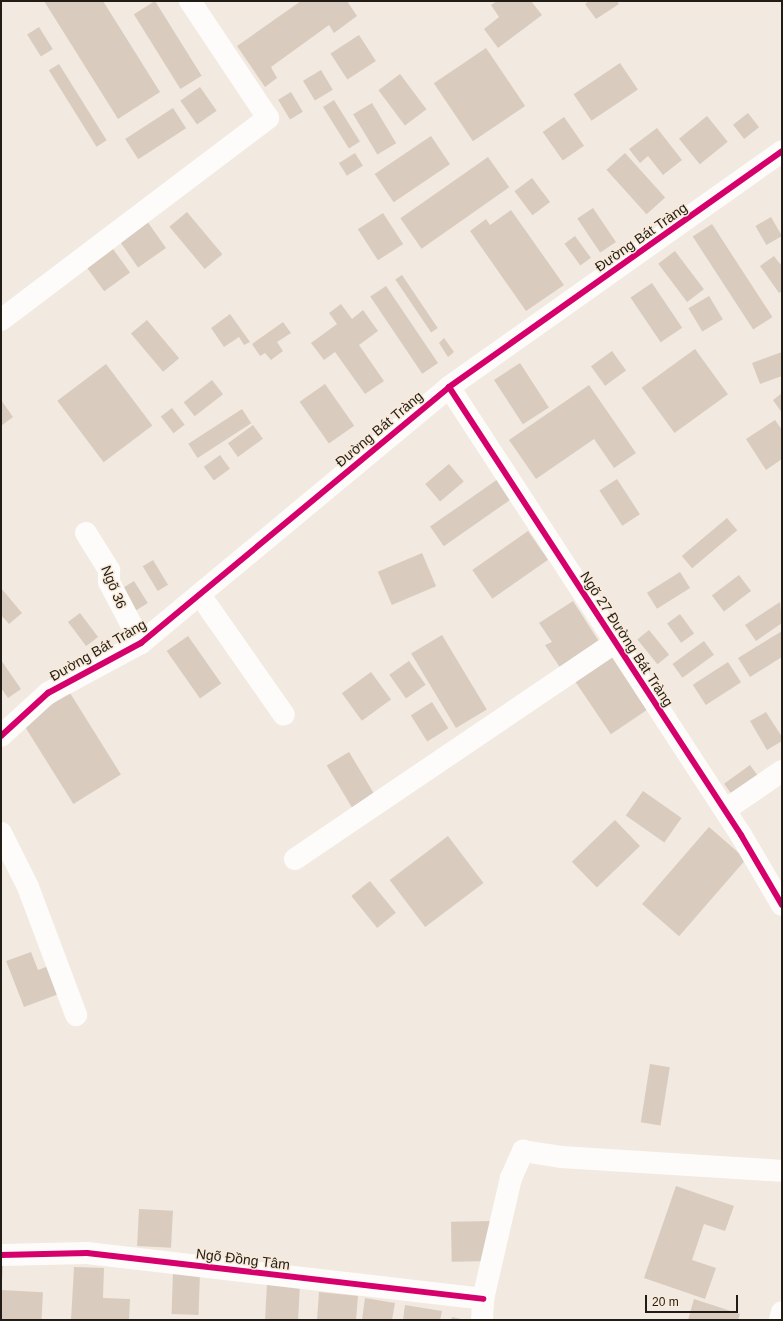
<!DOCTYPE html>
<html>
<head>
<meta charset="utf-8">
<style>
	body { margin:0 }
	#map { position:relative; width:783px; height:1321px; overflow:hidden; background:#f2e9e0; font-family:Arial,sans-serif }
	div>[style] { position:absolute }
	.building>* { inset:0; background:#d9ccbe; transform-origin:0 0 }
	.minor>* { height:22px; margin:-11px; padding:0 11px; transform-origin:11px; border-radius:11px; background:#fdfcfa }
	.cycleway>* { height:6px; margin:-3px; padding:0 3px; transform-origin:3px; border-radius:3px; background:#d6006c }
	span { translate:-50% -50%; white-space:nowrap; text-align:center; line-height:1.15; -webkit-text-stroke:3px #f9ead9; paint-order:stroke }
	.street-label { font-size:14px; color:#211c15 }
	.frame { position:absolute; inset:0; border:2px solid #211c15; pointer-events:none }
	.scale { position:absolute; left:645px; top:1295px; width:93px; height:18px; box-sizing:border-box; border:2px solid #211c15; border-top:0; padding-left:5px; font-size:12px; line-height:14px; white-space:nowrap; color:#211c15; -webkit-text-stroke:3px #f9ead9; paint-order:stroke }
</style>
</head>
<body>
<div id="map">
	<div class="building">
		<i style="clip-path:polygon(44px 1px,103px 1px,160px 92px,118px 119px)"></i>
		<i style="left:155px;top:1px;width:88px;height:25px;rotate:58deg"></i>
		<i style="clip-path:polygon(301px 1px,347px 1px,357px 16px,334px 33px,329px 25px,271px 67px,277px 78px,265px 87px,237px 46px)"></i>
		<i style="clip-path:polygon(497px 1px,531px 1px,542px 15px,498px 48px,484px 29px,499px 17px,491px 5px)"></i>
		<i style="clip-path:polygon(589px 1px,617px 1px,619px 4px,596px 19px,585px 4px)"></i>
		<i style="left:39px;top:27px;width:26px;height:14px;rotate:58deg"></i>
		<i style="left:359px;top:35px;width:31px;height:34px;rotate:57deg"></i>
		<i style="left:486px;top:48px;width:70px;height:63px;rotate:56deg"></i>
		<i style="left:620px;top:63px;width:32px;height:56px;rotate:56deg"></i>
		<i style="left:59px;top:64px;width:90px;height:12px;rotate:58deg"></i>
		<i style="left:321px;top:70px;width:23px;height:21px;rotate:59deg"></i>
		<i style="left:400px;top:74px;width:44px;height:27px;rotate:53deg"></i>
		<i style="left:200px;top:87px;width:29px;height:24px;rotate:55deg"></i>
		<i style="left:291px;top:92px;width:23px;height:15px;rotate:59deg"></i>
		<i style="left:334px;top:100px;width:49px;height:13px;rotate:58deg"></i>
		<i style="left:372px;top:103px;width:47px;height:22px;rotate:59deg"></i>
		<i style="left:173px;top:108px;width:24px;height:57px;rotate:57deg"></i>
		<i style="left:748px;top:113px;width:18px;height:19px;rotate:52deg"></i>
		<i style="left:707px;top:116px;width:33px;height:36px;rotate:51deg"></i>
		<i style="left:564px;top:117px;width:35px;height:26px;rotate:55deg"></i>
		<i style="clip-path:polygon(657px 128px,682px 160px,663px 175px,648px 156px,640px 163px,629px 149px)"></i>
		<i style="left:431px;top:136px;width:34px;height:68px;rotate:56deg"></i>
		<i style="left:355px;top:153px;width:15px;height:19px;rotate:58deg"></i>
		<i style="left:625px;top:153px;width:60px;height:25px;rotate:48deg"></i>
		<i style="left:488px;top:157px;width:37px;height:107px;rotate:55deg"></i>
		<i style="left:532px;top:178px;width:30px;height:22px;rotate:53deg"></i>
		<i style="left:593px;top:208px;width:41px;height:19px;rotate:56deg"></i>
		<i style="clip-path:polygon(511px 210px,564px 285px,526px 311px,470px 231px,486px 219px,490px 225px)"></i>
		<i style="left:187px;top:212px;width:55px;height:23px;rotate:50deg"></i>
		<i style="left:383px;top:213px;width:37px;height:30px;rotate:57deg"></i>
		<i style="left:771px;top:217px;width:22px;height:18px;rotate:60deg"></i>
		<i style="left:147px;top:221px;width:33px;height:34px;rotate:55deg"></i>
		<i style="left:712px;top:224px;width:111px;height:23px;rotate:57deg"></i>
		<i style="left:575px;top:236px;width:27px;height:13px;rotate:54deg"></i>
		<i style="left:113px;top:249px;width:29px;height:32px;rotate:54deg"></i>
		<i style="left:675px;top:251px;width:48px;height:21px;rotate:53deg"></i>
		<i style="clip-path:polygon(774px 256px,780px 264px,782px 263px,782px 291px,779px 293px,760px 266px)"></i>
		<i style="left:402px;top:275px;width:64px;height:8px;rotate:56deg"></i>
		<i style="left:652px;top:283px;width:54px;height:26px;rotate:56deg"></i>
		<i style="left:386px;top:286px;width:93px;height:19px;rotate:56deg"></i>
		<i style="left:709px;top:296px;width:27px;height:24px;rotate:59deg"></i>
		<i style="clip-path:polygon(341px 304px,352px 319px,363px 310px,378px 331px,359px 345px,384px 381px,365px 394px,335px 352px,324px 360px,311px 343px,337px 324px,329px 313px)"></i>
		<i style="clip-path:polygon(230px 314px,250px 342px,244px 345px,239px 337px,224px 347px,211px 328px)"></i>
		<i style="left:147px;top:320px;width:50px;height:21px;rotate:50deg"></i>
		<i style="clip-path:polygon(283px 322px,291px 333px,277px 342px,283px 351px,271px 360px,265px 353px,260px 356px,252px 344px)"></i>
		<i style="clip-path:polygon(444px 338px,454px 352px,448px 357px,439px 343px)"></i>
		<i style="left:695px;top:349px;width:56px;height:66px;rotate:54deg"></i>
		<i style="left:612px;top:351px;width:24px;height:26px;rotate:54deg"></i>
		<i style="clip-path:polygon(782px 352px,782px 376px,760px 384px,752px 363px)"></i>
		<i style="left:520px;top:363px;width:53px;height:31px;rotate:57deg"></i>
		<i style="left:106px;top:364px;width:77px;height:61px;rotate:53deg"></i>
		<i style="left:212px;top:380px;width:18px;height:36px;rotate:52deg"></i>
		<i style="left:325px;top:384px;width:51px;height:31px;rotate:55deg"></i>
		<i style="clip-path:polygon(589px 385px,636px 453px,614px 468px,594px 439px,536px 479px,509px 440px)"></i>
		<i style="clip-path:polygon(782px 393px,782px 413px,773px 400px)"></i>
		<i style="clip-path:polygon(1px 400px,13px 417px,1px 426px)"></i>
		<i style="left:172px;top:408px;width:21px;height:14px;rotate:53deg"></i>
		<i style="left:242px;top:409px;width:17px;height:64px;rotate:57deg"></i>
		<i style="clip-path:polygon(775px 420px,782px 430px,782px 459px,766px 470px,746px 439px)"></i>
		<i style="left:253px;top:425px;width:17px;height:31px;rotate:54deg"></i>
		<i style="left:220px;top:455px;width:17px;height:20px;rotate:54deg"></i>
		<i style="left:449px;top:464px;width:23px;height:31px;rotate:50deg"></i>
		<i style="left:498px;top:479px;width:24px;height:83px;rotate:55deg"></i>
		<i style="left:617px;top:479px;width:42px;height:21px;rotate:57deg"></i>
		<i style="left:727px;top:518px;width:16px;height:59px;rotate:50deg"></i>
		<i style="left:528px;top:531px;width:35px;height:68px;rotate:55deg"></i>
		<i style="left:422px;top:553px;width:36px;height:48px;rotate:67deg"></i>
		<i style="left:153px;top:560px;width:29px;height:12px;rotate:59deg"></i>
		<i style="left:680px;top:572px;width:19px;height:39px;rotate:58deg"></i>
		<i style="left:739px;top:575px;width:20px;height:34px;rotate:53deg"></i>
		<i style="left:134px;top:581px;width:26px;height:16px;rotate:58deg"></i>
		<i style="clip-path:polygon(1px 588px,22px 613px,9px 624px,1px 615px)"></i>
		<i style="clip-path:polygon(573px 601px,600px 643px,561px 669px,545px 645px,552px 642px,539px 623px)"></i>
		<i style="clip-path:polygon(780px 602px,782px 623px,756px 641px,745px 625px)"></i>
		<i style="left:80px;top:613px;width:30px;height:15px;rotate:53deg"></i>
		<i style="left:680px;top:614px;width:24px;height:16px;rotate:54deg"></i>
		<i style="left:649px;top:630px;width:32px;height:15px;rotate:51deg"></i>
		<i style="clip-path:polygon(782px 631px,782px 657px,750px 677px,738px 658px)"></i>
		<i style="left:442px;top:635px;width:87px;height:36px;rotate:59deg"></i>
		<i style="left:188px;top:636px;width:58px;height:26px;rotate:55deg"></i>
		<i style="left:704px;top:641px;width:17px;height:39px;rotate:54deg"></i>
		<i style="left:614px;top:655px;width:64px;height:47px;rotate:56deg"></i>
		<i style="clip-path:polygon(1px 660px,21px 689px,8px 698px,1px 688px)"></i>
		<i style="left:409px;top:661px;width:29px;height:24px;rotate:55deg"></i>
		<i style="left:728px;top:662px;width:24px;height:42px;rotate:57deg"></i>
		<i style="left:371px;top:672px;width:34px;height:36px;rotate:54deg"></i>
		<i style="left:70px;top:693px;width:96px;height:56px;rotate:58deg"></i>
		<i style="left:432px;top:702px;width:31px;height:25px;rotate:58deg"></i>
		<i style="clip-path:polygon(766px 712px,782px 737px,782px 741px,767px 750px,750px 721px)"></i>
		<i style="left:349px;top:752px;width:56px;height:26px;rotate:59deg"></i>
		<i style="left:750px;top:765px;width:17px;height:32px;rotate:54deg"></i>
		<i style="left:643px;top:791px;width:47px;height:30px;rotate:35deg"></i>
		<i style="left:615px;top:820px;width:36px;height:60px;rotate:46deg"></i>
		<i style="left:709px;top:827px;width:49px;height:102px;rotate:41deg"></i>
		<i style="left:448px;top:836px;width:59px;height:73px;rotate:53deg"></i>
		<i style="left:370px;top:881px;width:41px;height:24px;rotate:51deg"></i>
		<i style="clip-path:polygon(31px 952px,38px 970px,54px 964px,64px 992px,24px 1007px,6px 961px)"></i>
		<i style="left:650px;top:1064px;width:20px;height:59px;rotate:9deg"></i>
		<i style="clip-path:polygon(676px 1186px,734px 1206px,725px 1231px,704px 1224px,692px 1260px,716px 1268px,705px 1299px,644px 1278px)"></i>
		<i style="left:139px;top:1209px;width:34px;height:37px;rotate:3deg"></i>
		<i style="left:490px;top:1221px;width:40px;height:39px;rotate:89deg"></i>
		<i style="clip-path:polygon(1px 1264px,3px 1264px,2px 1283px,1px 1283px)"></i>
		<i style="clip-path:polygon(74px 1267px,104px 1268px,103px 1298px,130px 1299px,129px 1320px,71px 1320px)"></i>
		<i style="left:173px;top:1272px;width:27px;height:42px;rotate:2deg"></i>
		<i style="left:267px;top:1283px;width:33px;height:37px;rotate:3deg"></i>
		<i style="left:1px;top:1290px;width:42px;height:30px;rotate:3deg"></i>
		<i style="clip-path:polygon(319px 1292px,358px 1296px,356px 1320px,317px 1320px)"></i>
		<i style="clip-path:polygon(365px 1298px,395px 1303px,392px 1320px,362px 1320px)"></i>
		<i style="clip-path:polygon(694px 1299px,740px 1314px,738px 1320px,688px 1320px)"></i>
		<i style="clip-path:polygon(405px 1305px,442px 1311px,440px 1320px,403px 1320px)"></i>
		<i style="clip-path:polygon(452px 1317px,461px 1319px,461px 1320px,451px 1320px)"></i>
	</div>
	<div class="minor">
		<i style="left:1px;top:320px;width:335px;rotate:-37.1deg"></i>
		<i style="left:268px;top:118px;width:141px;rotate:-123.7deg"></i>
		<i style="left:449px;top:387px;width:535px;rotate:56.9deg"></i>
		<i style="left:741px;top:835px;width:81px;rotate:59.6deg"></i>
		<i style="left:86px;top:533px;width:44px;rotate:58.1deg"></i>
		<i style="left:109px;top:570px;width:12px;rotate:90deg"></i>
		<i style="left:109px;top:582px;width:69px;rotate:62.3deg"></i>
		<i style="left:200px;top:595px;width:146px;rotate:55deg"></i>
		<i style="left:1px;top:736px;width:64px;rotate:-42.5deg"></i>
		<i style="left:48px;top:693px;width:106px;rotate:-28.3deg"></i>
		<i style="left:141px;top:643px;width:400px;rotate:-39.7deg"></i>
		<i style="left:449px;top:387px;width:408px;rotate:-35.3deg"></i>
		<i style="left:725px;top:810px;width:69px;rotate:-34.4deg"></i>
		<i style="left:1px;top:833px;width:60px;rotate:63.4deg"></i>
		<i style="left:28px;top:887px;width:137px;rotate:69.4deg"></i>
		<i style="left:295px;top:859px;width:387px;rotate:-34.1deg"></i>
		<i style="left:1px;top:1255px;width:86px;rotate:-1.3deg"></i>
		<i style="left:87px;top:1253px;width:399px;rotate:6.6deg"></i>
		<i style="left:482px;top:1320px;width:21px;rotate:-87deg"></i>
		<i style="left:483px;top:1299px;width:124px;rotate:-77deg"></i>
		<i style="left:511px;top:1178px;width:30px;rotate:-66deg"></i>
		<i style="left:523px;top:1151px;width:38px;rotate:9deg"></i>
		<i style="left:561px;top:1157px;width:221px;rotate:3.6deg"></i>
		<i style="left:780px;top:1320px;width:8px;rotate:-76deg"></i>
	</div>
	<div class="cycleway">
		<i style="left:449px;top:387px;width:535px;rotate:56.9deg"></i>
		<i style="left:741px;top:835px;width:81px;rotate:59.6deg"></i>
		<i style="left:1px;top:736px;width:64px;rotate:-42.5deg"></i>
		<i style="left:48px;top:693px;width:106px;rotate:-28.3deg"></i>
		<i style="left:141px;top:643px;width:400px;rotate:-39.7deg"></i>
		<i style="left:449px;top:387px;width:408px;rotate:-35.3deg"></i>
		<i style="left:1px;top:1255px;width:86px;rotate:-1.3deg"></i>
		<i style="left:87px;top:1253px;width:399px;rotate:6.6deg"></i>
	</div>
	<div class="street-label">
		<span style="left:641px;top:237px;rotate:-35deg">Đường Bát Tràng</span>
		<span style="left:379px;top:429px;rotate:-40deg">Đường Bát Tràng</span>
		<span style="left:114px;top:587px;rotate:68deg">Ngõ 36</span>
		<span style="left:627px;top:639px;rotate:57deg">Ngõ 27 Đường Bát Tràng</span>
		<span style="left:98px;top:650px;rotate:-30deg">Đường Bát Tràng</span>
		<span style="left:243px;top:1259px;rotate:7deg">Ngõ Đồng Tâm</span>
	</div>
	<div class="frame"></div>
	<div class="scale">20 m</div>
</div>
</body>
</html>
